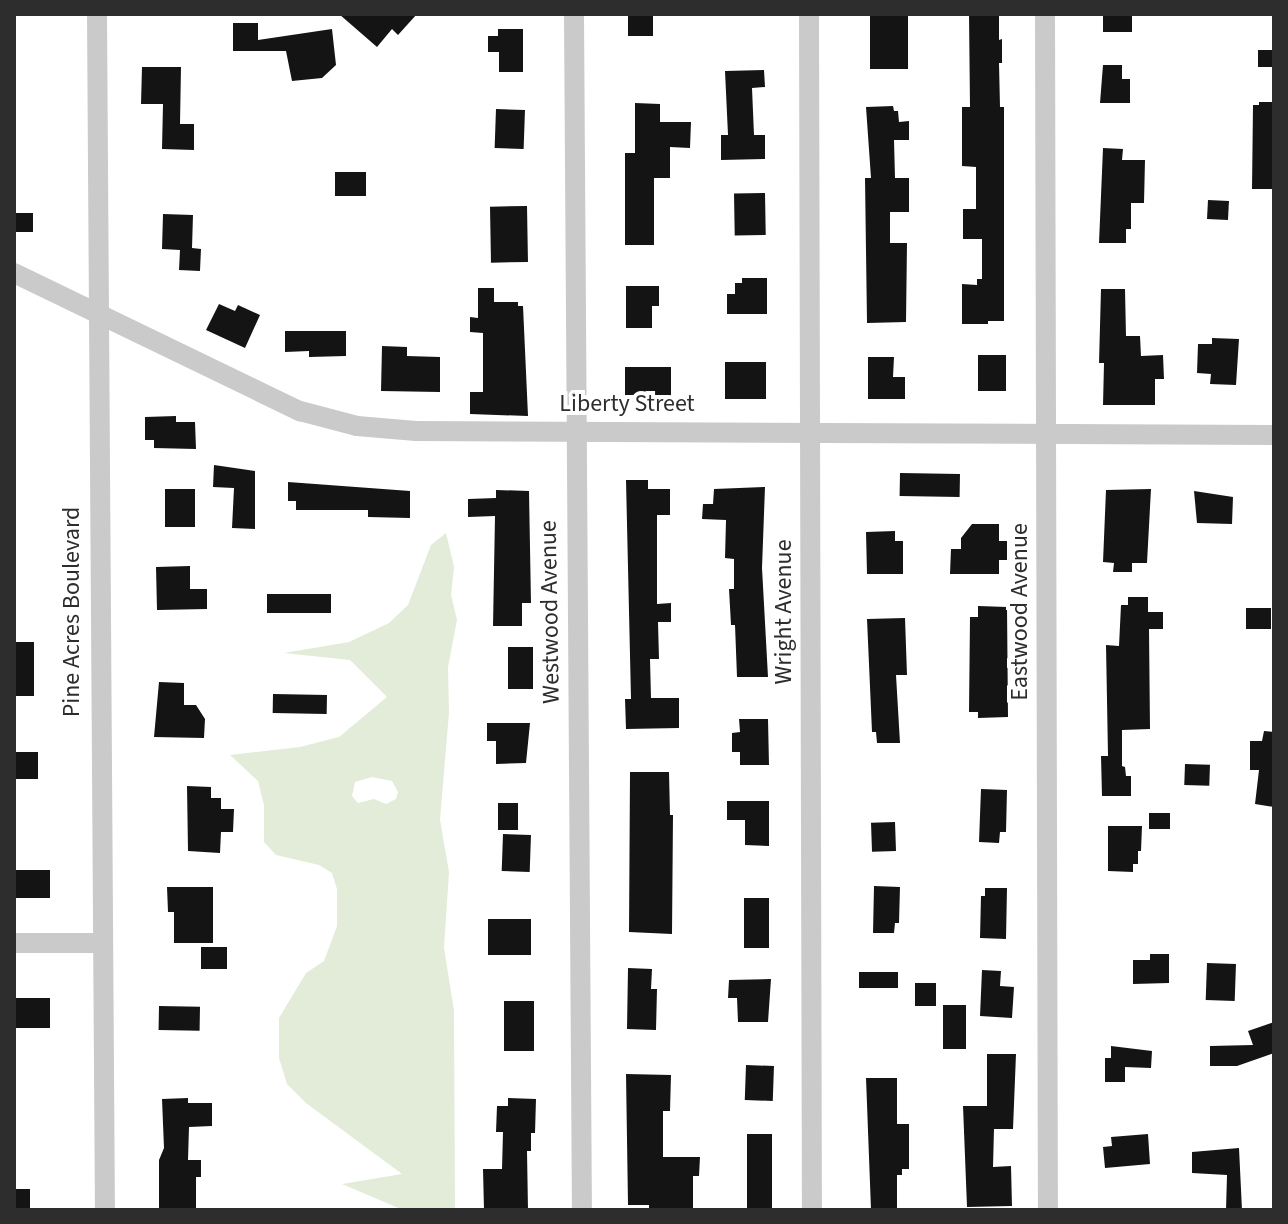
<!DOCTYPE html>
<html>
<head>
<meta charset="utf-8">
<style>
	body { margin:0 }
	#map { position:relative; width:1288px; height:1224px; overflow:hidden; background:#fff; font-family:"Source Sans 3",sans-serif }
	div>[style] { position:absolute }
	.green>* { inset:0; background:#e2ecd8 }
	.building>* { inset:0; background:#141414; transform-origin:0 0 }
	.minor>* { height:20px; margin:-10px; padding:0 10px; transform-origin:10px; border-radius:10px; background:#cacaca }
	span { translate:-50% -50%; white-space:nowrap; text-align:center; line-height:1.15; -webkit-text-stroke:8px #fff; paint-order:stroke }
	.street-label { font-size:24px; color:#2d2d2d }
	.frame { position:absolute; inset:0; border:16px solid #2d2d2d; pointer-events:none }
</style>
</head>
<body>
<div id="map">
	<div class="green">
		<i style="clip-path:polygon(evenodd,446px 533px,454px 567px,451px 595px,457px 620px,448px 667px,449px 712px,440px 820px,449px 872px,444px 948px,454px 1011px,455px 1210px,403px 1210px,342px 1184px,402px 1174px,306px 1103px,287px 1084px,279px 1058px,279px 1018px,306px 973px,324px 961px,337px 926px,337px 889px,332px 873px,319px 865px,276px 855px,264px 842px,264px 805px,258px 781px,230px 755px,300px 747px,339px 737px,387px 697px,350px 660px,284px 653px,349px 642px,389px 623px,408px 605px,431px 545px,446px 533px,372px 777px,392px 781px,398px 792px,396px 799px,386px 804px,374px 799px,358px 803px,352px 796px,355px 782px,372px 777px)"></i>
	</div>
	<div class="building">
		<i style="clip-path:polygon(339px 14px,417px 14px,398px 35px,392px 29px,377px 47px)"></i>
		<i style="left:628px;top:14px;width:25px;height:22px"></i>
		<i style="clip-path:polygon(969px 14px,999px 14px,999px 40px,1002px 39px,1002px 63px,999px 63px,1000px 107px,1004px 107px,1004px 321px,988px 321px,988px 324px,962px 324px,962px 284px,977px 285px,977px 279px,982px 279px,982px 239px,963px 239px,963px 209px,976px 209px,976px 167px,962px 166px,962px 107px,970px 107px)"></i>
		<i style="left:1103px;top:14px;width:29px;height:18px"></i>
		<i style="left:870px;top:16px;width:38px;height:53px"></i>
		<i style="clip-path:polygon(233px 23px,258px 23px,258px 40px,332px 29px,336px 65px,322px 78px,292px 81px,286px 51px,233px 51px)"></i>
		<i style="clip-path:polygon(498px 29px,523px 29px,523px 72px,499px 72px,499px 52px,488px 52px,488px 36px,498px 36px)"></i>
		<i style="left:1258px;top:50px;width:16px;height:17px"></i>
		<i style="clip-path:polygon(1103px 65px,1122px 65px,1122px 79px,1130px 79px,1130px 103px,1100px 103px)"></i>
		<i style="clip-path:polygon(142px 67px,181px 67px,180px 124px,194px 124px,194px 150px,162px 149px,163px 104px,141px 104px)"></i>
		<i style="clip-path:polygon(764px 70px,765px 87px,752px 88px,754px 135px,765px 135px,765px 159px,721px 160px,721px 135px,728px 135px,725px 71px)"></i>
		<i style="clip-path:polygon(1259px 102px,1274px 102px,1274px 189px,1252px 189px,1253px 105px,1259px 105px)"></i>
		<i style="clip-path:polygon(635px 103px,660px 104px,660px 122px,691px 122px,690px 148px,670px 147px,670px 178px,654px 178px,654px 245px,625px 245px,625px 153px,635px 153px)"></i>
		<i style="clip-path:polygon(893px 106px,894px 111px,898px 111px,899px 122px,909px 121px,909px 140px,894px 140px,895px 178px,909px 178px,909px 212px,890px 212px,890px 243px,907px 243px,906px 322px,867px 323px,865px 178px,871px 178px,866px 107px)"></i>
		<i style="left:496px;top:109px;width:29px;height:39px;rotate:2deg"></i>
		<i style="clip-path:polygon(1103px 148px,1123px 149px,1122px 160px,1145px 160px,1144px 203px,1131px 203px,1131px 229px,1126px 229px,1126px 243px,1099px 243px)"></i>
		<i style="left:335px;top:172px;width:31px;height:24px"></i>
		<i style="left:765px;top:193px;width:42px;height:31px;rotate:89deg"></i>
		<i style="left:1208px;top:200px;width:21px;height:19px;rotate:3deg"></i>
		<i style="left:527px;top:206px;width:56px;height:37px;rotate:89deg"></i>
		<i style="left:14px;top:213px;width:19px;height:19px"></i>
		<i style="clip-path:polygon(163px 214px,193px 215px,192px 248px,201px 249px,200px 271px,179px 270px,180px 250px,162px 249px)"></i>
		<i style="clip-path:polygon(742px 278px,767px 278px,767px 314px,727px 314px,727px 294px,735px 294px,735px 283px,742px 283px)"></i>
		<i style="clip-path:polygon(626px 286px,659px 286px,659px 306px,652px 306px,652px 328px,626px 328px)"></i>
		<i style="clip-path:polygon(478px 288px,494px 288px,494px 302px,518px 302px,518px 306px,523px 306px,528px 416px,470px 414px,470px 392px,483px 392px,483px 333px,470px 332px,470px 317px,478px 318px)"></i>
		<i style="clip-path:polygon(1101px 289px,1125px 289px,1126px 336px,1140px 336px,1141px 356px,1163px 355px,1164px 379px,1155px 379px,1155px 405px,1103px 405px,1104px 363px,1099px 363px)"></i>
		<i style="clip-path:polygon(219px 304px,235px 311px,238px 305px,260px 315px,245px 348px,206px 330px)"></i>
		<i style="clip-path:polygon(285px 331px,346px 331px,346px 356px,309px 357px,309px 351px,285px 352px)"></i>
		<i style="clip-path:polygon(1212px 338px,1239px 339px,1236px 385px,1210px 384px,1211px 374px,1197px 373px,1198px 344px,1212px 344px)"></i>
		<i style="clip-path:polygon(382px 346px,407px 347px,407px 356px,440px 357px,440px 392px,381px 391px)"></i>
		<i style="left:1006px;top:355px;width:36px;height:28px;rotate:90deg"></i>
		<i style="clip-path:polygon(868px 357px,894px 357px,893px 377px,905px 377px,905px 399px,868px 399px)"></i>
		<i style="left:725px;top:362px;width:41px;height:37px"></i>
		<i style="left:671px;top:367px;width:35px;height:46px;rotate:90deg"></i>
		<i style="clip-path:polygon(176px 416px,176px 422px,195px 422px,196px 449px,154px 448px,154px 440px,145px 440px,145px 417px)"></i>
		<i style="clip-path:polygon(214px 465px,255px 471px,255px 529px,232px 528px,234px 488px,213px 487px)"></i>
		<i style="left:900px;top:473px;width:60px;height:23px;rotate:1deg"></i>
		<i style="clip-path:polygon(626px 480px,648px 480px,648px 489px,670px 489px,670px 515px,657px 515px,657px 604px,671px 603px,671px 622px,658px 622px,659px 659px,650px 659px,651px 698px,679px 698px,679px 728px,626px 729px,625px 699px,631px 699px)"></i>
		<i style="clip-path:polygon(288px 482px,410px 491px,410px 518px,368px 517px,368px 510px,296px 510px,296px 501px,288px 501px)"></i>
		<i style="clip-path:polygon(765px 487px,762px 568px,768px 677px,737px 677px,735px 625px,731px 625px,729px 589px,734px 589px,734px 559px,725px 558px,726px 520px,702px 519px,703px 504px,713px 504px,714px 489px)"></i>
		<i style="left:165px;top:489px;width:30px;height:38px"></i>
		<i style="clip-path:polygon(1151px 489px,1147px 563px,1132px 563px,1132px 572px,1113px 572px,1114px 563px,1103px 562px,1106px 490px)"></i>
		<i style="clip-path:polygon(496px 490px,529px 491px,531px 603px,522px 603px,522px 626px,493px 626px,495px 516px,468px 517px,468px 499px,496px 498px)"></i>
		<i style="clip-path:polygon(1194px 491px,1233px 497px,1232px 524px,1197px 523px)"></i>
		<i style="clip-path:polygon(972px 524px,999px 524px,999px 541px,1007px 541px,1007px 560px,999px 560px,999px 574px,950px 574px,951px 549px,961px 549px,961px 538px)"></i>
		<i style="clip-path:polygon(895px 531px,895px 541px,903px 541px,903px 574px,867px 574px,866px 532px)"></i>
		<i style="clip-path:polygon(190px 566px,190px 589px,207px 589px,207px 609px,157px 610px,156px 567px)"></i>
		<i style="left:267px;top:594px;width:64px;height:19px"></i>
		<i style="clip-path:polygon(1128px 597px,1148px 597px,1148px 612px,1163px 612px,1163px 629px,1149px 629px,1150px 729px,1122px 730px,1122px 766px,1125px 767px,1126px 776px,1131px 776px,1131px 796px,1102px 796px,1101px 756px,1108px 756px,1106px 645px,1119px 646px,1121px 605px,1128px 605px)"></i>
		<i style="clip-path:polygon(978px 606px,1007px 607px,1008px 717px,978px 718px,978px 712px,969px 712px,970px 617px,978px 617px)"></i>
		<i style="left:1246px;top:608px;width:25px;height:21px"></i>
		<i style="clip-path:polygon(905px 618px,907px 675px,896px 675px,900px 743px,877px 743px,876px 732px,872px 732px,867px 619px)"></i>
		<i style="left:14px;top:642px;width:20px;height:54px"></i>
		<i style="left:508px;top:647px;width:25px;height:42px"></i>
		<i style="clip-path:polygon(159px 682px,184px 683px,184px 705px,196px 705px,205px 719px,204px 738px,154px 737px)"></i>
		<i style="left:273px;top:694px;width:54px;height:19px;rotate:1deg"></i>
		<i style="clip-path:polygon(739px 719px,768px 719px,769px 765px,740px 765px,740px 752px,732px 752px,732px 733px,740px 732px)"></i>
		<i style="clip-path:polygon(487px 723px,530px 723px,526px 763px,496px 764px,496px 741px,487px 741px)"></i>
		<i style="clip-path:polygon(1264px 731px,1274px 732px,1274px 807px,1255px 804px,1259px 770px,1250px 770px,1250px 741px,1262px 741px)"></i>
		<i style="left:14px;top:752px;width:24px;height:27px"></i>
		<i style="left:1185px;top:764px;width:25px;height:21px;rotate:2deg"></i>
		<i style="clip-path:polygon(630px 772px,669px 772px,670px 815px,673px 815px,672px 934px,629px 932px)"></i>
		<i style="clip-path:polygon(187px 786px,211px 787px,211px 798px,221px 798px,221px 809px,234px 809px,233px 832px,221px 832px,220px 853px,188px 851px)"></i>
		<i style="clip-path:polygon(981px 789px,1007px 790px,1006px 832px,1000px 832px,999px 843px,979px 842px)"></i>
		<i style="clip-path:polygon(727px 801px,769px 801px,769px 846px,745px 845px,745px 820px,727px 820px)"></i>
		<i style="left:498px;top:803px;width:20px;height:27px"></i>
		<i style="left:1149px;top:813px;width:21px;height:16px"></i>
		<i style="left:895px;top:822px;width:29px;height:24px;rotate:88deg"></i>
		<i style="clip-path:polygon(1108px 826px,1142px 826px,1141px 851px,1138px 851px,1138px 864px,1133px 864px,1133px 872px,1108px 871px)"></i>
		<i style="left:503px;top:834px;width:28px;height:37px;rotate:2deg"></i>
		<i style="left:14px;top:870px;width:36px;height:28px"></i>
		<i style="clip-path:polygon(874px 886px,900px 887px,899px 923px,895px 923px,894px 933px,873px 933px)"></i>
		<i style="clip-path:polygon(167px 887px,213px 887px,213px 943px,174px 943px,174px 912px,168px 912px)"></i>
		<i style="clip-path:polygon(985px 888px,1007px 888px,1006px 939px,980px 938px,981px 896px,985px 896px)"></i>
		<i style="left:744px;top:898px;width:25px;height:50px"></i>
		<i style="left:531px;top:919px;width:36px;height:43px;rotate:90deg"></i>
		<i style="left:227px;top:947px;width:22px;height:26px;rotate:90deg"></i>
		<i style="clip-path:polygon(1150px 954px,1169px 954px,1169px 983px,1133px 984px,1133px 960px,1150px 960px)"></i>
		<i style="left:1207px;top:963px;width:29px;height:37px;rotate:2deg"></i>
		<i style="clip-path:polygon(628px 968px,652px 969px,651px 989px,657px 989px,656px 1030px,627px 1029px)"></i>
		<i style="clip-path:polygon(982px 970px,1001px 971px,1000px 986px,1014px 987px,1012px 1018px,980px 1016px)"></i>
		<i style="left:859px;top:972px;width:39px;height:16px"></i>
		<i style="clip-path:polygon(771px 979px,768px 1022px,738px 1022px,737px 998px,728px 998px,729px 980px)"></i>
		<i style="left:915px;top:983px;width:21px;height:23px"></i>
		<i style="left:14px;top:998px;width:36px;height:30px"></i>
		<i style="left:504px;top:1001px;width:30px;height:50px"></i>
		<i style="left:943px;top:1005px;width:23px;height:44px"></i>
		<i style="left:159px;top:1006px;width:41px;height:24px;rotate:1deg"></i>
		<i style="clip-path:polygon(1274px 1022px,1274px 1053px,1237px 1066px,1210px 1066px,1210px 1046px,1253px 1045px,1248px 1031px)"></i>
		<i style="clip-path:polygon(1111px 1046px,1152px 1051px,1151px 1068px,1125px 1067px,1125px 1082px,1105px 1082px,1105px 1058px,1111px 1058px)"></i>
		<i style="clip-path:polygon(987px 1054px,1016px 1054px,1013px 1129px,994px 1129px,993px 1167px,1011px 1166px,1012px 1206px,967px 1207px,963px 1106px,987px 1106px)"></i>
		<i style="left:746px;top:1065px;width:28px;height:35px;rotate:2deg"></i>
		<i style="clip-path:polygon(626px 1074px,671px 1075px,670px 1111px,663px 1111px,663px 1157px,700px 1157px,699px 1176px,693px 1176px,693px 1210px,649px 1210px,649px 1205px,628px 1205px)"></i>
		<i style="clip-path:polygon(866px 1078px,897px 1078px,897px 1124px,909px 1124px,909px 1169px,902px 1169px,902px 1175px,897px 1175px,897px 1210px,871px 1210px)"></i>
		<i style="clip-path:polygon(188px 1098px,188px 1103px,212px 1103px,212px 1126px,189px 1127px,188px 1160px,201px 1160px,201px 1177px,196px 1177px,196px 1210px,159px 1210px,159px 1160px,164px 1148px,162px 1099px)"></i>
		<i style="clip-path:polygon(508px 1098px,536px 1099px,535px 1133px,531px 1133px,531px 1151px,527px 1151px,528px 1210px,484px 1210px,483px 1169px,502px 1169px,503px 1132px,496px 1132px,497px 1106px,508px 1106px)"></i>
		<i style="left:747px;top:1134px;width:25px;height:76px"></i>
		<i style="clip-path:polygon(1148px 1134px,1150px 1164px,1105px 1168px,1103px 1147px,1112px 1146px,1111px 1137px)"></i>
		<i style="clip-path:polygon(1239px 1148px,1242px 1210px,1226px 1210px,1227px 1175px,1192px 1173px,1192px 1152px)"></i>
		<i style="left:14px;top:1189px;width:16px;height:21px"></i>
	</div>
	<div class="minor">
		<i style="left:97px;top:14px;width:1196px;rotate:89.62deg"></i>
		<i style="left:574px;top:14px;width:1196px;rotate:89.62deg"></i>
		<i style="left:809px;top:14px;width:1196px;rotate:89.86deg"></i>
		<i style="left:1045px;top:14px;width:1196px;rotate:89.86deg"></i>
		<i style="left:14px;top:273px;width:318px;rotate:25.8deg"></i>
		<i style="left:300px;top:411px;width:59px;rotate:14.7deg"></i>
		<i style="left:357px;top:426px;width:59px;rotate:4.8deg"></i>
		<i style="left:416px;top:431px;width:858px;rotate:0.27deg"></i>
		<i style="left:14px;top:943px;width:87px"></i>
	</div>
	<div class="street-label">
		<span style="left:627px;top:404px">Liberty Street</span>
		<span style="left:72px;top:612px;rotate:-90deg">Pine Acres Boulevard</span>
		<span style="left:550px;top:612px;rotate:-91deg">Westwood Avenue</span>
		<span style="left:784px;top:612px;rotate:-90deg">Wright Avenue</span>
		<span style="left:1020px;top:612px;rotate:-90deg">Eastwood Avenue</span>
	</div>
	<div class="frame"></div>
</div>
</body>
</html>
